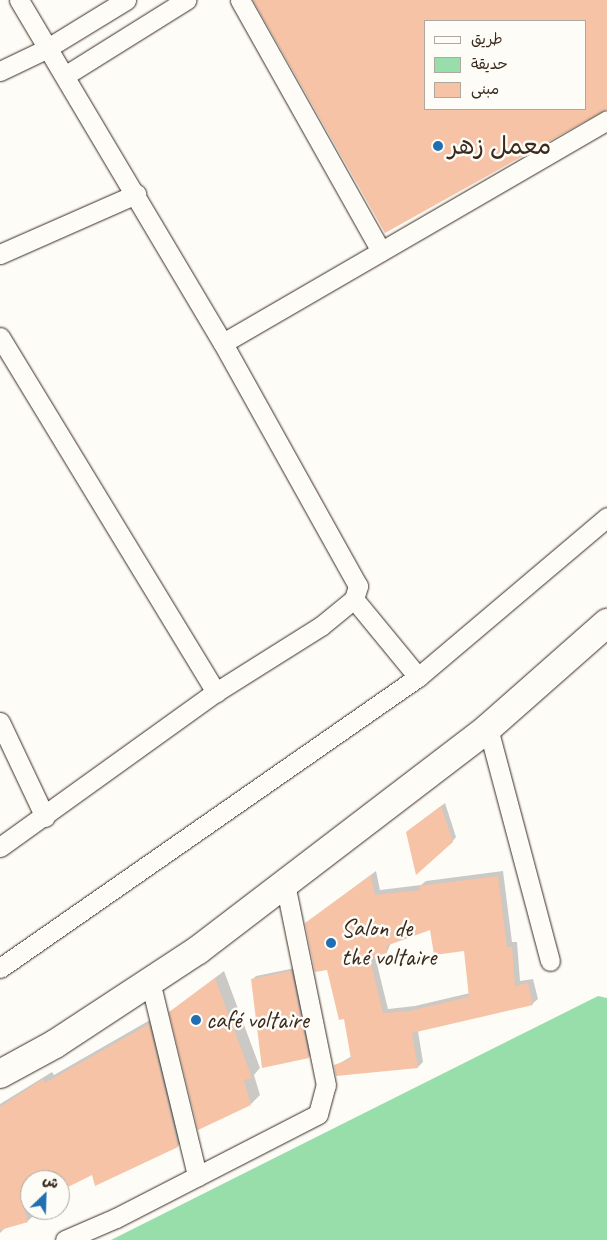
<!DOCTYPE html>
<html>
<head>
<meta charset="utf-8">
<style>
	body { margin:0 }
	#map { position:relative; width:607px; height:1240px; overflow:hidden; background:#fdfcf7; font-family:Caveat,"Playpen Sans Arabic",sans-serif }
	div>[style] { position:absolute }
	.green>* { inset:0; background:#98deab }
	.shadow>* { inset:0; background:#0003 }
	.building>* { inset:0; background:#f6c3a6 }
	.roads { filter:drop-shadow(0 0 1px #3b2a1e) drop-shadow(0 0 1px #3b2a1e) }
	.minor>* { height:19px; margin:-9.5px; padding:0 9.5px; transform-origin:9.5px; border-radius:9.5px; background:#fdfcf7 }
	.secondary>* { height:28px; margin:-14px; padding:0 14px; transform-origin:14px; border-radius:14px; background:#fdfcf7 }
	.dots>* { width:14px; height:14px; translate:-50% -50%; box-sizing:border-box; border:2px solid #fdfcf7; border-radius:50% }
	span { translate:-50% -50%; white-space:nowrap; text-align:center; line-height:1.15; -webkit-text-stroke:5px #fdfcf7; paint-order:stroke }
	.poi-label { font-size:25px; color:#3b2a1e }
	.left { translate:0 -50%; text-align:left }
	.legend { position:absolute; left:424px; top:20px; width:162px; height:90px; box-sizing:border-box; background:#fdfcf7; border:1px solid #afa8a0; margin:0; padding:6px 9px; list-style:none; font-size:15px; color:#3b2a1e }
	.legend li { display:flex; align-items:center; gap:10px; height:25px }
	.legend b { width:25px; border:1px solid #afa8a0 }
	.north { position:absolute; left:20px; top:1170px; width:50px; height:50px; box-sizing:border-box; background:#fdfcf7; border:1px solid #afa8a0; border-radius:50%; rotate:24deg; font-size:14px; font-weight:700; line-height:20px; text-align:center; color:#3b2a1e }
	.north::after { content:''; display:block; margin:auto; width:18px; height:22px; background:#1f6fb2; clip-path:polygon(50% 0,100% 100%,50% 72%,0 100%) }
</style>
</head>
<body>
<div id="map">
	<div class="green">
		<i style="clip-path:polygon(598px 996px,607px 998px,607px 1240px,111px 1240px)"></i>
	</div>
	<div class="shadow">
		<i style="clip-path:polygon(evenodd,253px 0,607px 0,607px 108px,385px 231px,253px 0,426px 21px,586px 21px,586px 109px,426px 109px,426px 21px)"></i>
		<i style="clip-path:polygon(445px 803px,456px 837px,452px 842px,412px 828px)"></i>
		<i style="clip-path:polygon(evenodd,376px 871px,380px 890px,421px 885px,426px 881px,503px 871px,512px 942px,517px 942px,520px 981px,533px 979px,538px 999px,532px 1004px,418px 1031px,423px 1062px,418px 1067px,335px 1066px,352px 1056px,345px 1018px,328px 968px,306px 923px,376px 871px,431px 928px,465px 950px,470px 993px,415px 1006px,388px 1009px,375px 956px,387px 952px,391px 943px,431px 928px)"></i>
		<i style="clip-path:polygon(295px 968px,313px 1053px,309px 1057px,252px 980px,256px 976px)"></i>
		<i style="clip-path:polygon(224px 971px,260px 1068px,254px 1075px,260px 1095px,251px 1104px,170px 1012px)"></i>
		<i style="clip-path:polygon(157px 1016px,186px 1137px,178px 1146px,92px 1174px,60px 1190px,60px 1180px,30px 1180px,30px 1210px,36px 1213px,28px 1221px,6px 1227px,0 1233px,0 1104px,52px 1072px,54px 1075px)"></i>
	</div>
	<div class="building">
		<i style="clip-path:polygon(evenodd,253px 0,607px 0,607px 109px,385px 233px,253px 0,426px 21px,586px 21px,586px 109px,426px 109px,426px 21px)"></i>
		<i style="clip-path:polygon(441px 806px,453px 842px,416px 875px,406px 832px)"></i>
		<i style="clip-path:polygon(evenodd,371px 875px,375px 895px,420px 890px,419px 886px,498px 876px,507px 947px,512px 947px,515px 986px,528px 983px,533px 1005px,412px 1033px,418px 1068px,336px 1076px,334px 1065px,351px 1059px,344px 1019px,339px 1020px,327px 970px,315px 972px,305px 923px,371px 875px,430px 930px,434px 955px,464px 951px,469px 997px,409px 1011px,383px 1013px,370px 959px,387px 953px,386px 946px,430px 930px)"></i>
		<i style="clip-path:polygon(291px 971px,309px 1058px,262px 1068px,251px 979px)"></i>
		<i style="clip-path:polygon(215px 978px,252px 1078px,244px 1080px,251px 1105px,198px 1130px,169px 1012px)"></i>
		<i style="clip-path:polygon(149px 1024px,178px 1147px,95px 1186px,92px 1175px,60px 1191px,60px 1180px,30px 1180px,30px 1192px,20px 1194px,28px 1222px,0 1230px,0 1107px,43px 1079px,45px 1083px)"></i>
	</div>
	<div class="roads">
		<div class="minor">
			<i style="left:19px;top:0;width:399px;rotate:59.3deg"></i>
			<i style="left:223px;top:343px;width:444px;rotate:-30.1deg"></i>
			<i style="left:240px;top:0;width:288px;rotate:60.7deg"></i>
			<i style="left:0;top:71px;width:51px;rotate:-25.6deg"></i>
			<i style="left:46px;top:49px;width:94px;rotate:-31.5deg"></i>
			<i style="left:66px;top:75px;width:142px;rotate:-32deg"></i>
			<i style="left:0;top:254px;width:149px;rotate:-23.8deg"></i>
			<i style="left:0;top:337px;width:416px;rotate:58.7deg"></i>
			<i style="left:354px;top:599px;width:101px;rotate:50.6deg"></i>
			<i style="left:0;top:722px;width:105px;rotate:64.7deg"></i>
			<i style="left:488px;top:728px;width:241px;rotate:75.1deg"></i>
			<i style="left:0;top:847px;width:266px;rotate:-35.7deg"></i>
			<i style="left:216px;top:692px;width:124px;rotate:-32.2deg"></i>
			<i style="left:321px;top:626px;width:43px;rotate:-39.3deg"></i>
			<i style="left:354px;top:599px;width:14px;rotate:-73deg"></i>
			<i style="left:358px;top:586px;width:278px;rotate:-119.1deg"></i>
			<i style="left:0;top:968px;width:509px;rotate:-34.84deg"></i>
			<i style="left:418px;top:677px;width:248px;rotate:-40.2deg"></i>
			<i style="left:150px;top:981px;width:201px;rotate:76.4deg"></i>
			<i style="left:65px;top:1240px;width:56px;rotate:-23.3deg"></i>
			<i style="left:116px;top:1218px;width:227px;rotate:-27.2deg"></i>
			<i style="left:318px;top:1114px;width:30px;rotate:-75deg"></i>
			<i style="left:326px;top:1085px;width:206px;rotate:-101.5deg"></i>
		</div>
		<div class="secondary">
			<i style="left:0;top:1074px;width:63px;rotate:-28.6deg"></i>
			<i style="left:55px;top:1044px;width:171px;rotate:-33.3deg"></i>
			<i style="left:198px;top:950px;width:365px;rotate:-37.4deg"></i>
			<i style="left:488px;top:728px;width:159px;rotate:-41.4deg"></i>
		</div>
	</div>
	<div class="dots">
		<i style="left:438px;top:146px;background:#1f6fb2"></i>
		<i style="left:331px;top:943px;background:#1f6fb2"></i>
		<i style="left:196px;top:1020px;background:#1f6fb2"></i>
	</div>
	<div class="poi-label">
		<span class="left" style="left:448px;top:146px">معمل زهر</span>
		<span class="left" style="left:341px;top:943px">Salon de<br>thé voltaire</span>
		<span class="left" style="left:206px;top:1020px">café voltaire</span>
	</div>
	<ul class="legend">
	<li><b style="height:6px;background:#fdfcf7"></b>طريق</li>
	<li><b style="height:14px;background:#98deab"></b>حديقة</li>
	<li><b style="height:14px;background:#f6c3a6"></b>مبنى</li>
	</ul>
	<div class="north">ش</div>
</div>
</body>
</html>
